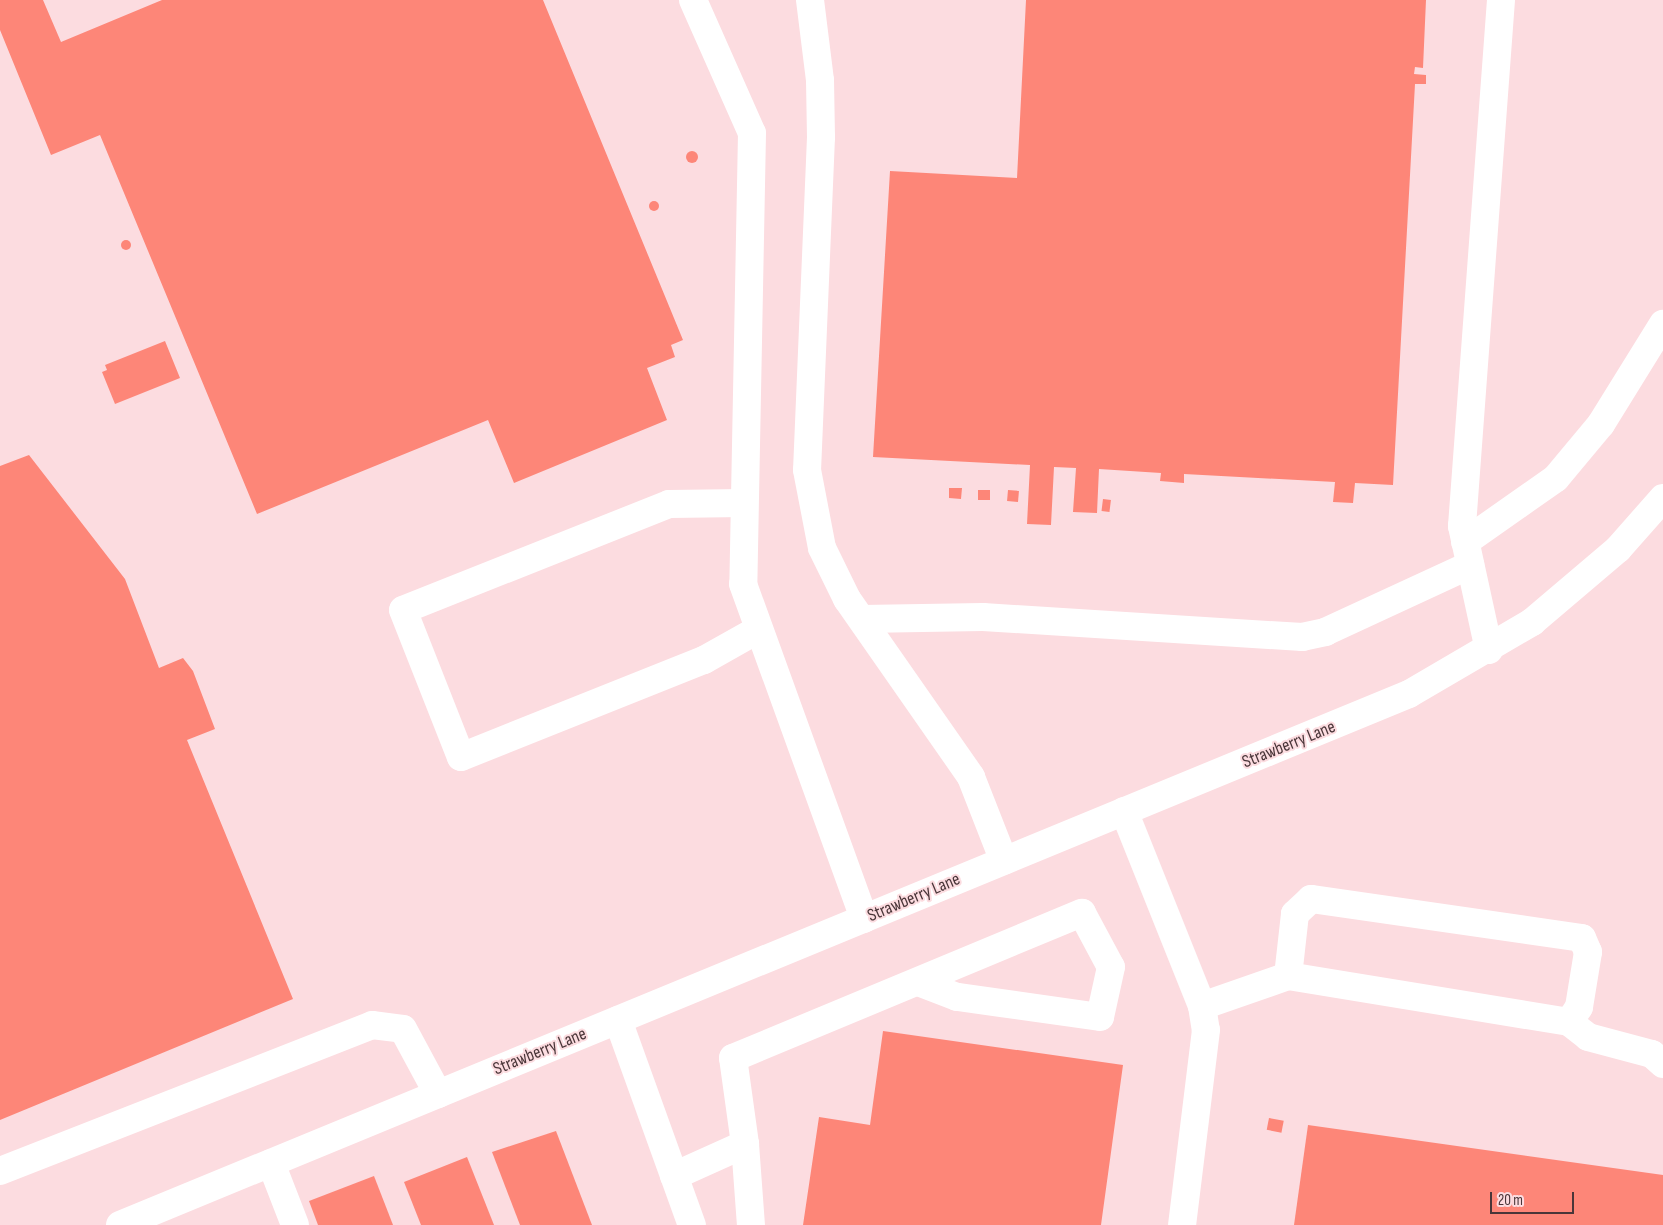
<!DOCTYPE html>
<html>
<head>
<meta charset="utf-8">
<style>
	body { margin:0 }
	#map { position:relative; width:1663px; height:1225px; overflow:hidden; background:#fcdce0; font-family:"Sofia Sans Condensed",sans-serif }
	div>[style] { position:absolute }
	.building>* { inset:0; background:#fd8678; transform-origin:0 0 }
	.round { border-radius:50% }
	.minor>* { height:28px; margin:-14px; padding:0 14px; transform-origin:14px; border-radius:14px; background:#fff }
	span { translate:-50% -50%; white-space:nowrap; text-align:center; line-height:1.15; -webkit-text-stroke:4px #fcdce0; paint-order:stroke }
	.street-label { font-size:18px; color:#4a3639 }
	.scale { position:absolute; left:1490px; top:1192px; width:84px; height:22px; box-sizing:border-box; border:2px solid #4a3639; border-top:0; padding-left:6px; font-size:15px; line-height:18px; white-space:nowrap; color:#4a3639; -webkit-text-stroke:4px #fcdce0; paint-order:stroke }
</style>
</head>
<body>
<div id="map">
	<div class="building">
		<i style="clip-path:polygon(0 0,43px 0,61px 42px,162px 0,543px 0,683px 340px,671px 345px,675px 357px,647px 368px,667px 420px,514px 483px,488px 420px,257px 514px,100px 135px,51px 155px,0 30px)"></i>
		<i style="clip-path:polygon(1026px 0,1426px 0,1423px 68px,1415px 67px,1414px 74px,1426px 75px,1426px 84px,1415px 84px,1393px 485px,1355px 483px,1353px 503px,1333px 502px,1335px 482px,1184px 474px,1184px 483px,1160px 481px,1161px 473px,1099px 469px,1097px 513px,1073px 512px,1076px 468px,1054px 467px,1051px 525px,1027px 524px,1030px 465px,873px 457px,890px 171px,1017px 178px)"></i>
		<i class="round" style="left:686px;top:151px;width:12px;height:12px"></i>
		<i class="round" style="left:649px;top:201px;width:10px;height:10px"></i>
		<i class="round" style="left:121px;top:240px;width:10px;height:10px"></i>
		<i style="clip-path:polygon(165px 341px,180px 378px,115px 404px,102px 372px,107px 370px,105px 365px)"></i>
		<i style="clip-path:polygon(29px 455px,125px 579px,159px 668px,183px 658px,193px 671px,215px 729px,187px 740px,293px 999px,0 1120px,0 466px)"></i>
		<i style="clip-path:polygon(949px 488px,962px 488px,961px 499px,949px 498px)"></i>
		<i style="left:978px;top:490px;width:12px;height:10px"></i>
		<i style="left:1008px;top:490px;width:11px;height:11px;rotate:5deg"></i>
		<i style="left:1103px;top:499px;width:8px;height:12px;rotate:7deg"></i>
		<i style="clip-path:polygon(883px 1031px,1123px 1065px,1101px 1225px,803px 1225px,819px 1117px,870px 1125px)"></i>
		<i style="left:1269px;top:1118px;width:15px;height:12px;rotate:11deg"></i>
		<i style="clip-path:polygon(1308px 1125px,1663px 1175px,1663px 1225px,1294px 1225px)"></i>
		<i style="clip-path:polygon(556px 1131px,592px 1225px,520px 1225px,492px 1152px)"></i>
		<i style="clip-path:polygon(467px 1157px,494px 1225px,421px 1225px,404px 1182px)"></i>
		<i style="clip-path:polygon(374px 1176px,393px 1225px,318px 1225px,309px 1201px)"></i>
	</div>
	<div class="minor">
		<i style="left:693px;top:0;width:145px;rotate:66.1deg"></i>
		<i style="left:752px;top:133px;width:451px;rotate:91.1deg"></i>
		<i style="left:743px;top:584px;width:356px;rotate:70.1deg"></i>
		<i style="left:810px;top:0;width:81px;rotate:82.9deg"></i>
		<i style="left:820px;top:80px;width:57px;rotate:89deg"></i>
		<i style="left:821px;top:137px;width:333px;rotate:92.4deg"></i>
		<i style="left:807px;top:470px;width:79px;rotate:79.1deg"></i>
		<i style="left:822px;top:548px;width:57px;rotate:63.9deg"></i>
		<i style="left:847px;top:599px;width:217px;rotate:55.1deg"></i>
		<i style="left:971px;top:777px;width:90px;rotate:68.6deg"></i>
		<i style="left:744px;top:503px;width:75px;rotate:179.2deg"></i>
		<i style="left:669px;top:504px;width:286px;rotate:158.3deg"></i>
		<i style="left:403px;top:610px;width:158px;rotate:68.5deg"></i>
		<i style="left:461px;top:757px;width:262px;rotate:-21.8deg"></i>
		<i style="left:704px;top:660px;width:63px;rotate:-29.4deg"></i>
		<i style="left:1465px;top:542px;width:111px;rotate:-35.1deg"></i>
		<i style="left:1556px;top:478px;width:70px;rotate:-50.2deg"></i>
		<i style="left:1601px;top:424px;width:118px;rotate:-58.2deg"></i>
		<i style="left:862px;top:619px;width:121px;rotate:-0.9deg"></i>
		<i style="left:983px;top:617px;width:320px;rotate:3.6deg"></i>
		<i style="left:1302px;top:637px;width:24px;rotate:-12deg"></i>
		<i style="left:1325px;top:632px;width:160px;rotate:-24.8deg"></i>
		<i style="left:1489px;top:650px;width:127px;rotate:-102.3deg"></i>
		<i style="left:1462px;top:526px;width:527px;rotate:-85.76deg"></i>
		<i style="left:1124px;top:811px;width:210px;rotate:68.2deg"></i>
		<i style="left:1202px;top:1006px;width:24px;rotate:81deg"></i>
		<i style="left:1206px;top:1030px;width:196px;rotate:97deg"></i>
		<i style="left:1202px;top:1006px;width:91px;rotate:-19.2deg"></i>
		<i style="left:1288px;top:976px;width:285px;rotate:9.3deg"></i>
		<i style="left:1569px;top:1022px;width:18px;rotate:-56deg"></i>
		<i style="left:1579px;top:1007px;width:56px;rotate:-80.7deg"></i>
		<i style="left:1588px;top:952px;width:15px;rotate:-113deg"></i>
		<i style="left:1582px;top:938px;width:274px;rotate:-171.8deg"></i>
		<i style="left:1311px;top:899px;width:22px;rotate:137deg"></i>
		<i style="left:1295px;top:914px;width:62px;rotate:96.4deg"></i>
		<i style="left:618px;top:1020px;width:218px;rotate:70.2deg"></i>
		<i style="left:1569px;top:1022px;width:24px;rotate:38deg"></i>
		<i style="left:1588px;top:1037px;width:66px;rotate:14.9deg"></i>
		<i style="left:1652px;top:1054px;width:15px;rotate:42deg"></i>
		<i style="left:745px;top:1144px;width:81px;rotate:85.8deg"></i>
		<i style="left:271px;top:1163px;width:66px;rotate:68.8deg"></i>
		<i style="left:0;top:1171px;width:400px;rotate:-21.4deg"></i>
		<i style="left:372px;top:1025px;width:31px;rotate:7deg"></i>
		<i style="left:403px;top:1029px;width:74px;rotate:61.7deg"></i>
		<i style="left:674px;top:1176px;width:78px;rotate:-24.3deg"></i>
		<i style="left:745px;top:1144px;width:87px;rotate:-97.9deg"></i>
		<i style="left:733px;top:1058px;width:378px;rotate:-22.6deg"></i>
		<i style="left:1082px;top:913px;width:61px;rotate:61.8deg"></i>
		<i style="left:1111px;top:967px;width:51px;rotate:102.4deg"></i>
		<i style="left:1100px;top:1017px;width:144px;rotate:-172deg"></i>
		<i style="left:957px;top:997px;width:39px;rotate:-159deg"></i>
		<i style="left:120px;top:1225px;width:1394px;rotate:-22.39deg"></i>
		<i style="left:1409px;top:694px;width:143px;rotate:-30.3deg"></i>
		<i style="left:1532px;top:622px;width:113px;rotate:-40.3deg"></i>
		<i style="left:1618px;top:549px;width:68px;rotate:-48.6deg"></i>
	</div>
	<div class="street-label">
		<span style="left:1289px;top:745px;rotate:-22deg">Strawberry Lane</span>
		<span style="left:914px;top:898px;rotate:-23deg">Strawberry Lane</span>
		<span style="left:540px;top:1052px;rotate:-22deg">Strawberry Lane</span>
	</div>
	<div class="scale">20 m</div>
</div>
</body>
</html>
